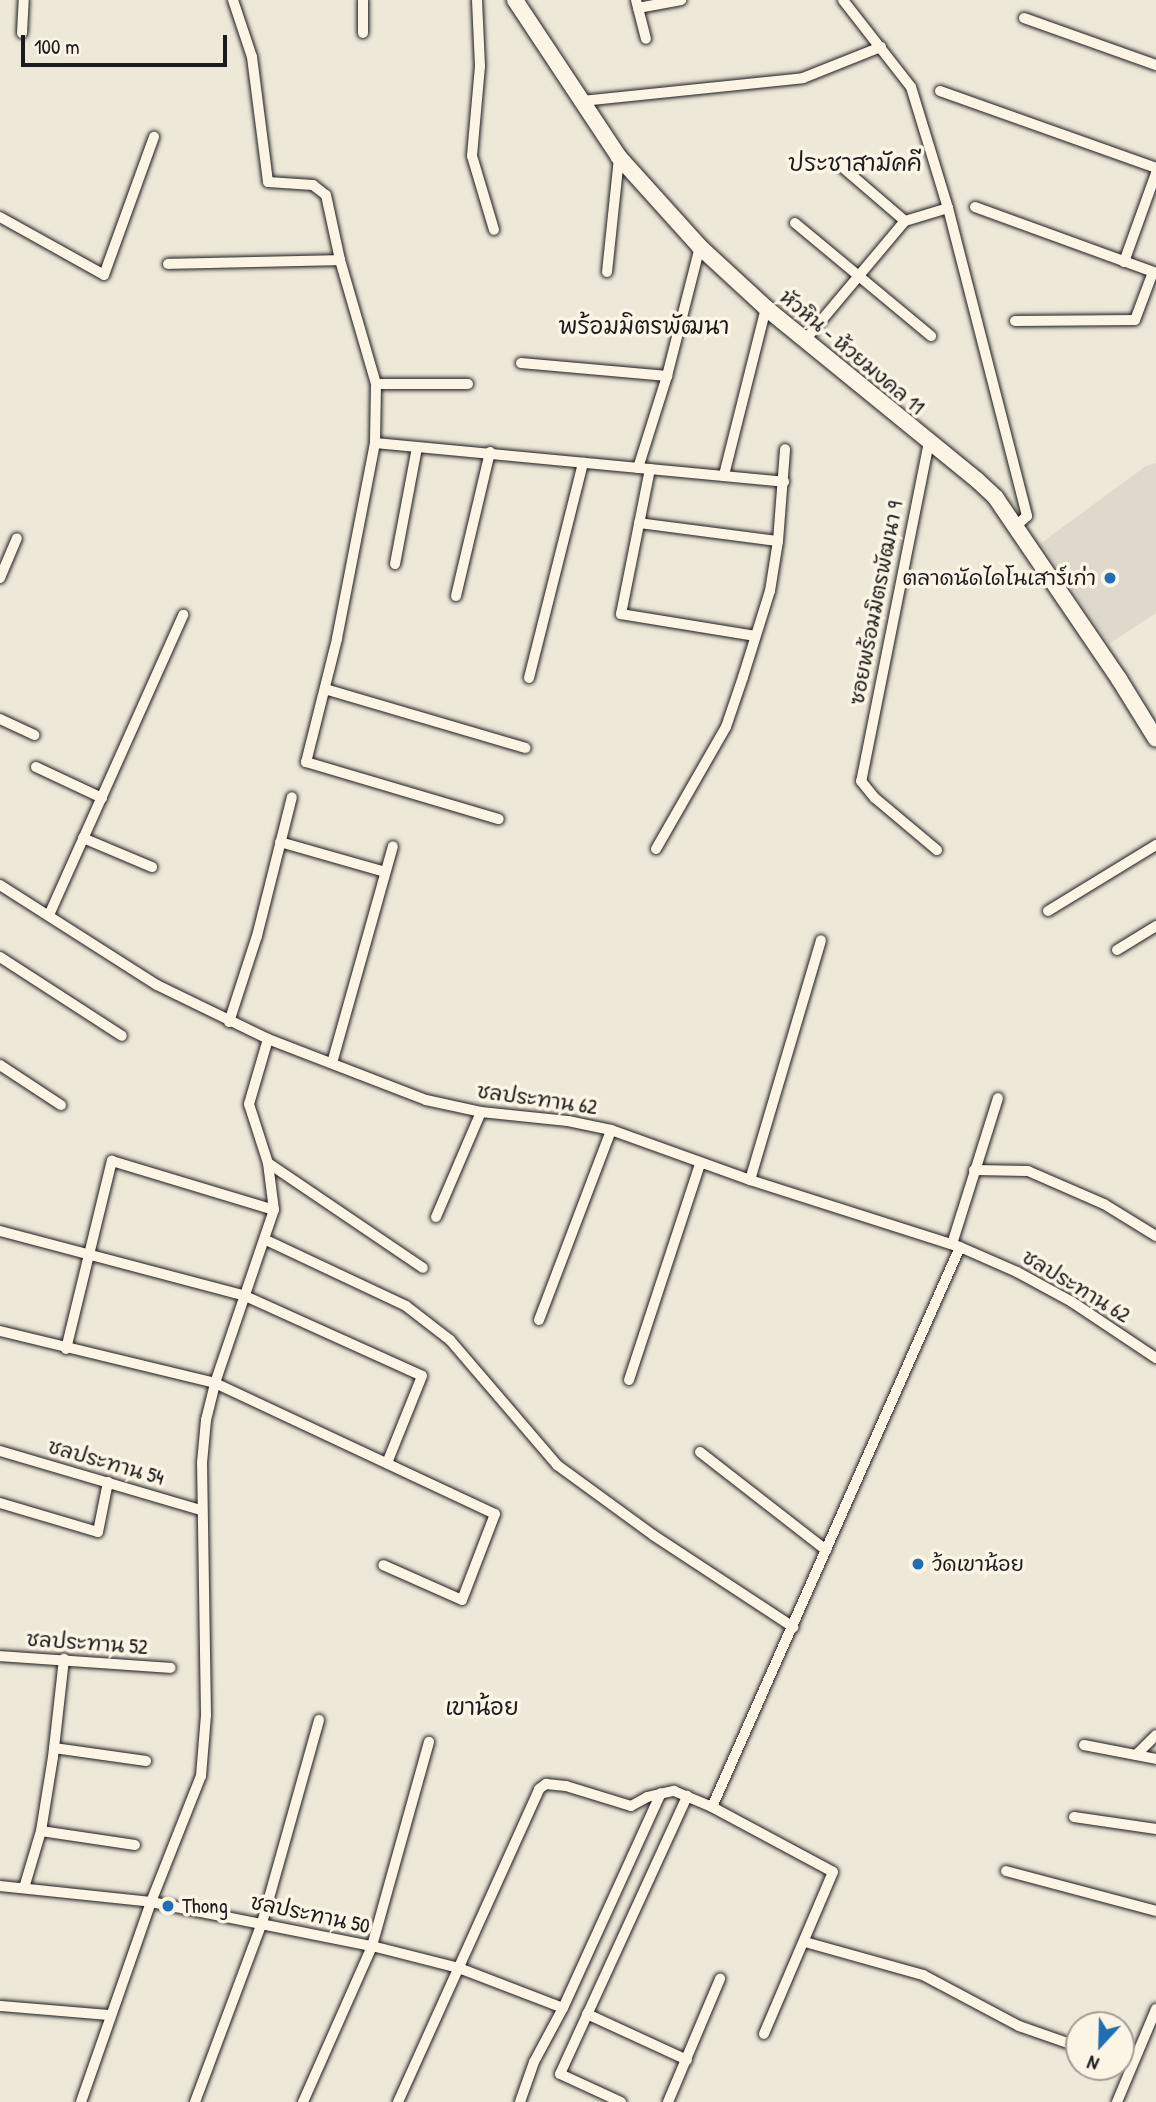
<!DOCTYPE html>
<html>
<head>
<meta charset="utf-8">
<style>
	body { margin:0 }
	#map { position:relative; width:1156px; height:2102px; overflow:hidden; background:#eee8d9; font-family:"Patrick Hand","Playpen Sans Thai",sans-serif }
	div>[style] { position:absolute }
	.built>* { inset:0; background:#ded9cb }
	.roads { filter:drop-shadow(0 0 2px #1c1c1c) drop-shadow(0 0 2px #1c1c1c) }
	.street>* { height:10px; margin:-5px; padding:0 5px; transform-origin:5px; border-radius:5px; background:#fcf5e5 }
	.secondary>* { height:16px; margin:-8px; padding:0 8px; transform-origin:8px; border-radius:8px; background:#fcf5e5 }
	.dots>* { width:19px; height:19px; translate:-50% -50%; box-sizing:border-box; border:4px solid #fcf5e5; border-radius:50% }
	span { translate:-50% -50%; white-space:nowrap; text-align:center; line-height:1.15; -webkit-text-stroke:7px #fcf5e5; paint-order:stroke }
	.street-label { font-size:21px; color:#1c1c1c }
	.poi-label { font-size:21px; color:#1c1c1c }
	.right { translate:-100% -50%; text-align:right }
	.left { translate:0 -50%; text-align:left }
	.neighbourhood-label { font-size:23px; color:#1c1c1c }
	.north { position:absolute; left:1065px; top:2011px; width:70px; height:70px; box-sizing:border-box; background:#fcf5e5; border:2px solid #a29e95; border-radius:50%; rotate:202deg; font-size:19px; font-weight:700; line-height:28px; text-align:center; color:#1c1c1c }
	.north::after { content:''; display:block; margin:auto; width:24px; height:32px; background:#1f6fb2; clip-path:polygon(50% 0,100% 100%,50% 72%,0 100%) }
	.scale { position:absolute; left:21px; top:35px; width:206px; height:32px; box-sizing:border-box; border:4px solid #1c1c1c; border-top:0; padding-left:9px; font-size:21px; line-height:24px; white-space:nowrap; color:#1c1c1c; -webkit-text-stroke:5px #fcf5e5; paint-order:stroke }
</style>
</head>
<body>
<div id="map">
	<div class="built">
		<i style="clip-path:polygon(1156px 463px,1156px 613px,1109px 644px,1041px 543px,1146px 466px)"></i>
	</div>
	<div class="roads">
		<div class="street">
			<i style="left:233px;top:0;width:60px;rotate:71.6deg"></i>
			<i style="left:252px;top:57px;width:126px;rotate:82.7deg"></i>
			<i style="left:268px;top:182px;width:45px;rotate:3.8deg"></i>
			<i style="left:313px;top:185px;width:16px;rotate:38deg"></i>
			<i style="left:326px;top:195px;width:66px;rotate:77.8deg"></i>
			<i style="left:340px;top:260px;width:129px;rotate:73.8deg"></i>
			<i style="left:376px;top:384px;width:59px;rotate:91deg"></i>
			<i style="left:375px;top:443px;width:200px;rotate:101deg"></i>
			<i style="left:337px;top:639px;width:127px;rotate:104.1deg"></i>
			<i style="left:306px;top:762px;width:201px;rotate:16.5deg"></i>
			<i style="left:363px;top:0;width:33px;rotate:90deg"></i>
			<i style="left:477px;top:0;width:66px;rotate:87.4deg"></i>
			<i style="left:480px;top:66px;width:90px;rotate:95.1deg"></i>
			<i style="left:472px;top:156px;width:77px;rotate:73.4deg"></i>
			<i style="left:636px;top:0;width:40px;rotate:75.6deg"></i>
			<i style="left:843px;top:0;width:110px;rotate:52deg"></i>
			<i style="left:911px;top:87px;width:127px;rotate:73deg"></i>
			<i style="left:948px;top:208px;width:318px;rotate:75.6deg"></i>
			<i style="left:1027px;top:516px;width:15px;rotate:138deg"></i>
			<i style="left:638px;top:8px;width:44px;rotate:-10.5deg"></i>
			<i style="left:1024px;top:18px;width:140px;rotate:19.6deg"></i>
			<i style="left:22px;top:33px;width:33px;rotate:-87deg"></i>
			<i style="left:940px;top:91px;width:229px;rotate:19.6deg"></i>
			<i style="left:582px;top:101px;width:222px;rotate:-5.9deg"></i>
			<i style="left:803px;top:78px;width:84px;rotate:-21.7deg"></i>
			<i style="left:841px;top:166px;width:84px;rotate:40.7deg"></i>
			<i style="left:975px;top:207px;width:193px;rotate:20deg"></i>
			<i style="left:0;top:217px;width:119px;rotate:29.1deg"></i>
			<i style="left:104px;top:275px;width:147px;rotate:-70.1deg"></i>
			<i style="left:795px;top:223px;width:177px;rotate:39.7deg"></i>
			<i style="left:1124px;top:262px;width:95px;rotate:-70.2deg"></i>
			<i style="left:168px;top:264px;width:172px;rotate:-1.3deg"></i>
			<i style="left:607px;top:272px;width:116px;rotate:-84deg"></i>
			<i style="left:1015px;top:321px;width:120px;rotate:-0.5deg"></i>
			<i style="left:1135px;top:320px;width:51px;rotate:-69.4deg"></i>
			<i style="left:805px;top:340px;width:155px;rotate:-50deg"></i>
			<i style="left:905px;top:221px;width:45px;rotate:-16.8deg"></i>
			<i style="left:521px;top:363px;width:147px;rotate:5.1deg"></i>
			<i style="left:376px;top:384px;width:92px"></i>
			<i style="left:929px;top:442px;width:346px;rotate:101.3deg"></i>
			<i style="left:861px;top:781px;width:22px;rotate:51deg"></i>
			<i style="left:875px;top:798px;width:81px;rotate:40deg"></i>
			<i style="left:375px;top:443px;width:411px;rotate:5.4deg"></i>
			<i style="left:638px;top:468px;width:96px;rotate:-72.5deg"></i>
			<i style="left:667px;top:376px;width:133px;rotate:-75.7deg"></i>
			<i style="left:650px;top:469px;width:148px;rotate:101.3deg"></i>
			<i style="left:621px;top:614px;width:136px;rotate:9.3deg"></i>
			<i style="left:724px;top:475px;width:172px;rotate:-75.9deg"></i>
			<i style="left:639px;top:523px;width:140px;rotate:7.4deg"></i>
			<i style="left:395px;top:564px;width:118px;rotate:-79.3deg"></i>
			<i style="left:0;top:578px;width:43px;rotate:-67deg"></i>
			<i style="left:456px;top:596px;width:148px;rotate:-76.7deg"></i>
			<i style="left:529px;top:678px;width:222px;rotate:-75.9deg"></i>
			<i style="left:325px;top:689px;width:209px;rotate:16.4deg"></i>
			<i style="left:0;top:719px;width:38px;rotate:25deg"></i>
			<i style="left:36px;top:767px;width:73px;rotate:25.2deg"></i>
			<i style="left:83px;top:838px;width:75px;rotate:22.8deg"></i>
			<i style="left:280px;top:842px;width:109px;rotate:15.9deg"></i>
			<i style="left:656px;top:849px;width:141px;rotate:-60.2deg"></i>
			<i style="left:726px;top:727px;width:53px;rotate:-71.2deg"></i>
			<i style="left:743px;top:677px;width:90px;rotate:-72.6deg"></i>
			<i style="left:770px;top:591px;width:51px;rotate:-80.9deg"></i>
			<i style="left:778px;top:541px;width:92px;rotate:-85.6deg"></i>
			<i style="left:0;top:885px;width:186px;rotate:32.5deg"></i>
			<i style="left:157px;top:985px;width:123px;rotate:25.9deg"></i>
			<i style="left:268px;top:1039px;width:169px;rotate:21.1deg"></i>
			<i style="left:426px;top:1100px;width:56px;rotate:12.3deg"></i>
			<i style="left:481px;top:1112px;width:87px;rotate:5.9deg"></i>
			<i style="left:568px;top:1121px;width:44px;rotate:11.8deg"></i>
			<i style="left:611px;top:1130px;width:148px;rotate:19.8deg"></i>
			<i style="left:750px;top:1180px;width:220px;rotate:17.7deg"></i>
			<i style="left:960px;top:1247px;width:62px;rotate:23.7deg"></i>
			<i style="left:1017px;top:1272px;width:63px;rotate:28.6deg"></i>
			<i style="left:1072px;top:1302px;width:101px;rotate:33.7deg"></i>
			<i style="left:1048px;top:911px;width:127px;rotate:-31.4deg"></i>
			<i style="left:49px;top:915px;width:329px;rotate:-65.9deg"></i>
			<i style="left:1117px;top:950px;width:46px;rotate:-31.6deg"></i>
			<i style="left:0;top:957px;width:145px;rotate:32.9deg"></i>
			<i style="left:229px;top:1022px;width:90px;rotate:-72deg"></i>
			<i style="left:257px;top:936px;width:143px;rotate:-75.9deg"></i>
			<i style="left:332px;top:1063px;width:225px;rotate:-74.3deg"></i>
			<i style="left:0;top:1065px;width:73px;rotate:33.3deg"></i>
			<i style="left:268px;top:1163px;width:187px;rotate:34.1deg"></i>
			<i style="left:974px;top:1170px;width:54px;rotate:1.1deg"></i>
			<i style="left:1028px;top:1171px;width:83px;rotate:23.5deg"></i>
			<i style="left:1104px;top:1204px;width:61px;rotate:31.6deg"></i>
			<i style="left:750px;top:1180px;width:250px;rotate:-73.5deg"></i>
			<i style="left:436px;top:1217px;width:114px;rotate:-66.8deg"></i>
			<i style="left:0;top:1231px;width:251px;rotate:14.8deg"></i>
			<i style="left:243px;top:1295px;width:196px;rotate:24.3deg"></i>
			<i style="left:422px;top:1376px;width:94px;rotate:111.9deg"></i>
			<i style="left:266px;top:1240px;width:155px;rotate:25.2deg"></i>
			<i style="left:406px;top:1306px;width:56px;rotate:37.7deg"></i>
			<i style="left:450px;top:1340px;width:165px;rotate:49.4deg"></i>
			<i style="left:557px;top:1465px;width:119px;rotate:36.1deg"></i>
			<i style="left:653px;top:1535px;width:168px;rotate:33.3deg"></i>
			<i style="left:952px;top:1244px;width:153px;rotate:-72.5deg"></i>
			<i style="left:539px;top:1320px;width:203px;rotate:-69.2deg"></i>
			<i style="left:0;top:1331px;width:221px;rotate:13.6deg"></i>
			<i style="left:215px;top:1383px;width:309px;rotate:25.1deg"></i>
			<i style="left:495px;top:1514px;width:92px;rotate:111deg"></i>
			<i style="left:462px;top:1600px;width:86px;rotate:-156.1deg"></i>
			<i style="left:66px;top:1349px;width:194px;rotate:-76.3deg"></i>
			<i style="left:112px;top:1161px;width:169px;rotate:16.8deg"></i>
			<i style="left:629px;top:1380px;width:227px;rotate:-71.8deg"></i>
			<i style="left:0;top:1451px;width:209px;rotate:16.4deg"></i>
			<i style="left:700px;top:1452px;width:160px;rotate:37.9deg"></i>
			<i style="left:0;top:1503px;width:102px;rotate:16.5deg"></i>
			<i style="left:98px;top:1532px;width:51px;rotate:-78.7deg"></i>
			<i style="left:0;top:1656px;width:171px;rotate:4deg"></i>
			<i style="left:1084px;top:1745px;width:73px;rotate:11deg"></i>
			<i style="left:54px;top:1748px;width:93px;rotate:8deg"></i>
			<i style="left:1136px;top:1755px;width:28px;rotate:-45deg"></i>
			<i style="left:712px;top:1807px;width:137px;rotate:28.2deg"></i>
			<i style="left:833px;top:1872px;width:176px;rotate:113.1deg"></i>
			<i style="left:1074px;top:1817px;width:83px;rotate:8.3deg"></i>
			<i style="left:41px;top:1831px;width:95px;rotate:8.5deg"></i>
			<i style="left:1006px;top:1871px;width:155px;rotate:14.9deg"></i>
			<i style="left:0;top:1886px;width:152px;rotate:6deg"></i>
			<i style="left:151px;top:1902px;width:225px;rotate:11.3deg"></i>
			<i style="left:372px;top:1946px;width:90px;rotate:14.2deg"></i>
			<i style="left:459px;top:1968px;width:111px;rotate:21deg"></i>
			<i style="left:24px;top:1888px;width:59px;rotate:-73.4deg"></i>
			<i style="left:41px;top:1831px;width:75px;rotate:-80.8deg"></i>
			<i style="left:53px;top:1757px;width:99px;rotate:-83.6deg"></i>
			<i style="left:805px;top:1942px;width:123px;rotate:15.6deg"></i>
			<i style="left:923px;top:1975px;width:109px;rotate:28deg"></i>
			<i style="left:1019px;top:2026px;width:64px;rotate:19.3deg"></i>
			<i style="left:0;top:2006px;width:110px;rotate:4.7deg"></i>
			<i style="left:587px;top:2014px;width:110px;rotate:24.7deg"></i>
			<i style="left:81px;top:2102px;width:212px;rotate:-70.7deg"></i>
			<i style="left:151px;top:1902px;width:136px;rotate:-68.4deg"></i>
			<i style="left:201px;top:1776px;width:61px;rotate:-85.3deg"></i>
			<i style="left:206px;top:1715px;width:252px;rotate:-90.9deg"></i>
			<i style="left:202px;top:1463px;width:43px;rotate:-84.7deg"></i>
			<i style="left:206px;top:1420px;width:38px;rotate:-76deg"></i>
			<i style="left:215px;top:1383px;width:183px;rotate:-71.2deg"></i>
			<i style="left:274px;top:1210px;width:47px;rotate:-97.3deg"></i>
			<i style="left:268px;top:1163px;width:62px;rotate:-107.9deg"></i>
			<i style="left:249px;top:1104px;width:68px;rotate:-73.7deg"></i>
			<i style="left:195px;top:2102px;width:191px;rotate:-69.5deg"></i>
			<i style="left:262px;top:1923px;width:211px;rotate:-74.3deg"></i>
			<i style="left:303px;top:2102px;width:171px;rotate:-66.1deg"></i>
			<i style="left:372px;top:1946px;width:212px;rotate:-74.4deg"></i>
			<i style="left:398px;top:2102px;width:343px;rotate:-65.7deg"></i>
			<i style="left:539px;top:1789px;width:9px;rotate:-36deg"></i>
			<i style="left:546px;top:1784px;width:20px;rotate:6deg"></i>
			<i style="left:566px;top:1786px;width:68px;rotate:17.1deg"></i>
			<i style="left:631px;top:1806px;width:18px;rotate:-29deg"></i>
			<i style="left:647px;top:1797px;width:28px;rotate:-13deg"></i>
			<i style="left:674px;top:1791px;width:41px;rotate:22.8deg"></i>
			<i style="left:712px;top:1807px;width:612px;rotate:-66.11deg"></i>
			<i style="left:520px;top:2102px;width:42px;rotate:-70.7deg"></i>
			<i style="left:534px;top:2062px;width:61px;rotate:-61.8deg"></i>
			<i style="left:563px;top:2008px;width:236px;rotate:-65.5deg"></i>
			<i style="left:621px;top:2102px;width:67px;rotate:-155.3deg"></i>
			<i style="left:560px;top:2074px;width:306px;rotate:-65.4deg"></i>
			<i style="left:668px;top:2102px;width:134px;rotate:-67.1deg"></i>
			<i style="left:1117px;top:2102px;width:101px;rotate:-67.2deg"></i>
		</div>
		<div class="secondary">
			<i style="left:515px;top:0;width:188px;rotate:56.5deg"></i>
			<i style="left:619px;top:157px;width:121px;rotate:48deg"></i>
			<i style="left:700px;top:247px;width:90px;rotate:42.7deg"></i>
			<i style="left:766px;top:308px;width:272px;rotate:39.2deg"></i>
			<i style="left:977px;top:480px;width:26px;rotate:43deg"></i>
			<i style="left:996px;top:498px;width:219px;rotate:55.8deg"></i>
			<i style="left:1119px;top:679px;width:70px;rotate:58.3deg"></i>
		</div>
	</div>
	<div class="dots">
		<i style="left:1110px;top:578px;background:#1f6fb2"></i>
		<i style="left:918px;top:1564px;background:#1f6fb2"></i>
		<i style="left:168px;top:1906px;background:#1f6fb2"></i>
	</div>
	<div class="street-label">
		<span style="left:852px;top:352px;rotate:40deg">หัวหิน - ห้วยมงคล 11</span>
		<span style="left:876px;top:603px;rotate:-79deg">ซอยพร้อมมิตรพัฒนา 9</span>
		<span style="left:537px;top:1099px;rotate:8deg">ชลประทาน 62</span>
		<span style="left:1076px;top:1286px;rotate:31deg">ชลประทาน 62</span>
		<span style="left:106px;top:1462px;rotate:16deg">ชลประทาน 54</span>
		<span style="left:87px;top:1643px;rotate:4deg">ชลประทาน 52</span>
		<span style="left:310px;top:1914px;rotate:12deg">ชลประทาน 50</span>
	</div>
	<div class="poi-label">
		<span class="right" style="left:1096px;top:578px">ตลาดนัดไดโนเสาร์เก่า</span>
		<span class="left" style="left:932px;top:1564px">ว้ดเขาน้อย</span>
		<span class="left" style="left:182px;top:1906px">Thong</span>
	</div>
	<div class="neighbourhood-label">
		<span style="left:855px;top:163px">ประชาสามัคคี</span>
		<span style="left:644px;top:326px">พร้อมมิตรพัฒนา</span>
		<span style="left:482px;top:1707px">เขาน้อย</span>
	</div>
	<div class="north">N</div>
	<div class="scale">100 m</div>
</div>
</body>
</html>
